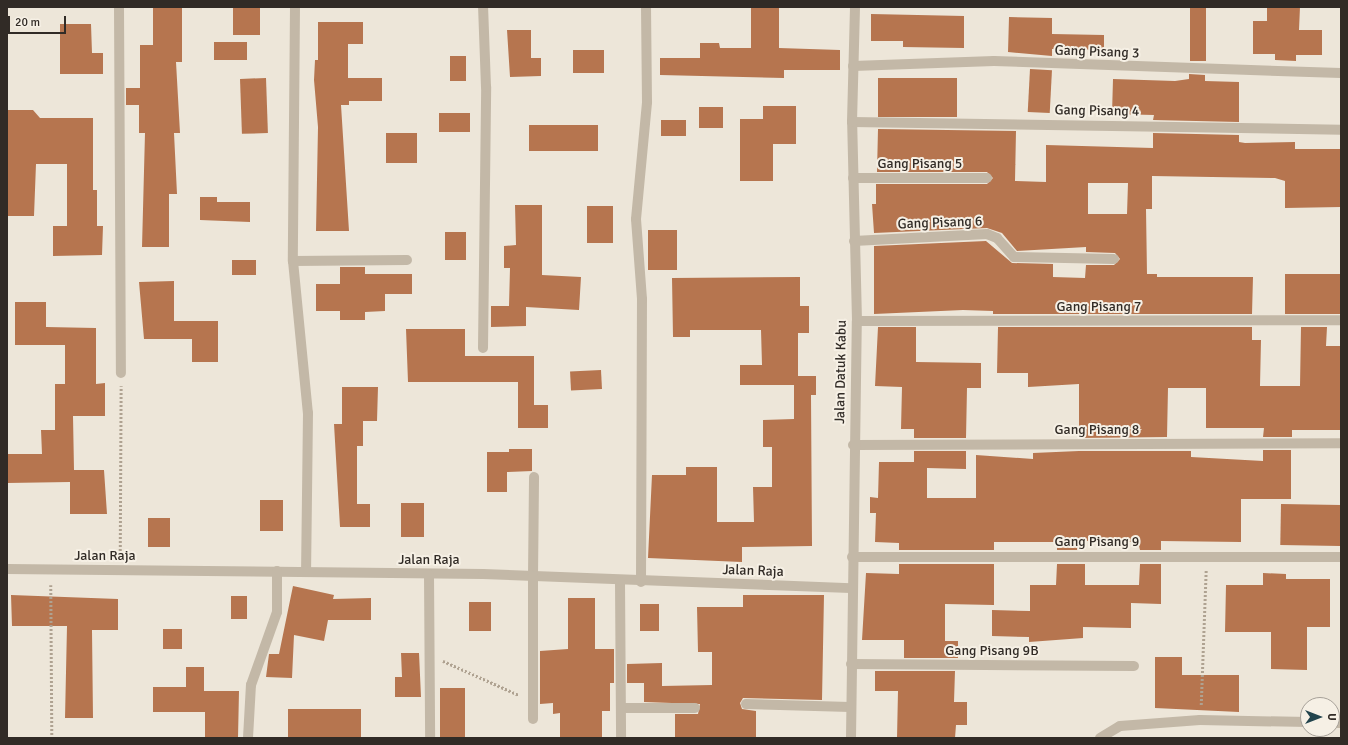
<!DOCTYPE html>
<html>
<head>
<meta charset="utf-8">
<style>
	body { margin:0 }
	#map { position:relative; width:1348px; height:745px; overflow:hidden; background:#ede6d9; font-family:Signika,sans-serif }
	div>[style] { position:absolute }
	.building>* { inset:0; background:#b6754f; transform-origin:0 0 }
	.path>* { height:2.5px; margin-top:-1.25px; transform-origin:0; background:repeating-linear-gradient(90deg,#afa291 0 2px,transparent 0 4px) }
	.service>* { height:10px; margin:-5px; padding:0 5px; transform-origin:5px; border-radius:5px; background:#c3b8a7 }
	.minor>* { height:10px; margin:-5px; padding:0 5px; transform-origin:5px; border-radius:5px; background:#c3b8a7 }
	.tertiary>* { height:10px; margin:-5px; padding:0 5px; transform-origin:5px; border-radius:5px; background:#c3b8a7 }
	span { translate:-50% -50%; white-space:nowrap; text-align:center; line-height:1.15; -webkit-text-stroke:4px #f6f0e5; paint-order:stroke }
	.street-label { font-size:14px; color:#312b26 }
	.frame { position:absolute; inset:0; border:8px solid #312b26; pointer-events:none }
	.north { position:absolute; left:1300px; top:697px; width:40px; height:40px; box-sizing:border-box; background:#f6f0e5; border:1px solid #a7a199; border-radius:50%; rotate:90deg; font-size:11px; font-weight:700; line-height:16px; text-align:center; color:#312b26 }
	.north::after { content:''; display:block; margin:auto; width:14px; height:18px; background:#22444d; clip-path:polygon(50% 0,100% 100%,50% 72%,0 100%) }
	.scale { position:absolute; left:8px; top:16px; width:58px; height:18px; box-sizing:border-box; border:2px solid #312b26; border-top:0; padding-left:5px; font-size:12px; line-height:14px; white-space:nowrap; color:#312b26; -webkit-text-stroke:3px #f6f0e5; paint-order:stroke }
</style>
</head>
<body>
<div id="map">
	<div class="building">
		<i style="clip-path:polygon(153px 7px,182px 7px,182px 62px,176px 62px,180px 133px,174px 133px,177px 194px,169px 194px,169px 247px,142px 247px,145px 133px,139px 133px,139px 105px,126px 105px,126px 88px,140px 88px,140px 45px,153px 45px)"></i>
		<i style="left:233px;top:7px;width:27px;height:28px"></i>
		<i style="clip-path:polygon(751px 7px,779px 7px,779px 48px,840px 50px,840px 70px,784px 70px,784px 78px,660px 75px,660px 58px,700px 58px,700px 43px,719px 43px,720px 48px,751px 48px)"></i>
		<i style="left:1190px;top:7px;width:16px;height:54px"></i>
		<i style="clip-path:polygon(1267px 7px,1300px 7px,1299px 30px,1322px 30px,1322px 55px,1296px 55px,1296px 61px,1275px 60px,1275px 54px,1253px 54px,1253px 21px,1267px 21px)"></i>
		<i style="clip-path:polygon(871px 14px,964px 16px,964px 48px,903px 47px,903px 41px,871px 41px)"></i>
		<i style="clip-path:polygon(1009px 17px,1052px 18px,1052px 34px,1104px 35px,1104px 50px,1052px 49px,1052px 56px,1008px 52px)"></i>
		<i style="clip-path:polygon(318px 22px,363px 22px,363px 44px,348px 44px,348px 78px,382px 78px,382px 101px,349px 101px,349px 105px,341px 105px,349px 231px,316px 231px,318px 127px,314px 80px,315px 60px,318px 60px)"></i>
		<i style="clip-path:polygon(60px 24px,91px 24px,92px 53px,103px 53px,103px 74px,60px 74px)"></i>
		<i style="clip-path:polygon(507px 30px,531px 30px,531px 58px,541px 58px,541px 76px,510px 77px)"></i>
		<i style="left:214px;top:42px;width:33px;height:18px"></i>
		<i style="left:573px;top:50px;width:31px;height:23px"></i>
		<i style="left:450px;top:56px;width:16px;height:25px"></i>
		<i style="left:1030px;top:69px;width:22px;height:43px;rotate:3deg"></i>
		<i style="clip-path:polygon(1189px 74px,1205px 75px,1205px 81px,1239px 82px,1239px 122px,1153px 120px,1154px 115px,1112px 114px,1113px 79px,1175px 81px,1189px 79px)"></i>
		<i style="left:266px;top:78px;width:55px;height:26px;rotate:88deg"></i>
		<i style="left:957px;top:78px;width:39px;height:79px;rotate:90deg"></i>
		<i style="clip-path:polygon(763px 106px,796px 106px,796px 144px,773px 144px,773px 181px,740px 181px,740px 119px,763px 119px)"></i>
		<i style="left:699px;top:107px;width:24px;height:21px"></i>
		<i style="clip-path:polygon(7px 110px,33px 110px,40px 118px,93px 118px,93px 190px,97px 190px,97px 226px,103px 226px,102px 255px,53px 256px,53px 226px,67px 226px,67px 164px,36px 164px,34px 216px,7px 216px)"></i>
		<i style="left:439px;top:113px;width:31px;height:19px"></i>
		<i style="left:661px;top:120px;width:25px;height:16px"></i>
		<i style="left:598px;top:125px;width:26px;height:69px;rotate:90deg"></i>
		<i style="clip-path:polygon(evenodd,878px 129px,1016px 131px,1015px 181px,1046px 182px,1046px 145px,1153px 148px,1153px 133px,1239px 135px,1239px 142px,1245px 143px,1295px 142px,1295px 149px,1341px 149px,1341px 207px,1285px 208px,1285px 181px,1275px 178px,1152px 176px,1152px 209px,1146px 209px,1147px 274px,1157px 274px,1157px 277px,1253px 277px,1252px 314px,993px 314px,993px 311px,963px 310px,874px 314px,874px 246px,986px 241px,1012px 263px,1053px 264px,1053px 277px,1085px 278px,1086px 265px,1114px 265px,1120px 259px,1115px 253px,1086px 252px,1086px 247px,1017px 251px,1002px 233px,987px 228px,874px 233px,872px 204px,876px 204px,876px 184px,987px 184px,993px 178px,987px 172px,877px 172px,878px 129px,1088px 183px,1128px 183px,1127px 214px,1088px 214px,1088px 183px)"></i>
		<i style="left:386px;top:133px;width:31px;height:30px"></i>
		<i style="clip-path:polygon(200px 197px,217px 197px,217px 202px,250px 202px,250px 222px,200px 220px)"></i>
		<i style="clip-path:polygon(515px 205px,542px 205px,542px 275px,581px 277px,579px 310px,526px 307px,526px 326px,491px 327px,491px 306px,509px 306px,510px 268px,504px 268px,504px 246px,516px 245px)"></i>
		<i style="left:587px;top:206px;width:26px;height:37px"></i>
		<i style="left:648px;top:230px;width:29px;height:40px"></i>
		<i style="left:445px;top:232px;width:21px;height:28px"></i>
		<i style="left:232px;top:260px;width:24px;height:15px"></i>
		<i style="clip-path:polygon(340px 267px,365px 267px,365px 274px,412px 274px,412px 294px,385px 294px,385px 311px,365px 312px,365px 320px,340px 320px,340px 311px,316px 311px,316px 284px,340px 284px)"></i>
		<i style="left:1285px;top:274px;width:56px;height:40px"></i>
		<i style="clip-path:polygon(800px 277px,800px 306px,809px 306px,809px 333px,798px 333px,798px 376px,816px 376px,816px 395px,811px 395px,812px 546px,742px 547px,742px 562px,648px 558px,652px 475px,686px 475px,686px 467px,717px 467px,717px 522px,754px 522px,753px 487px,772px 487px,772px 447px,763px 447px,763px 420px,794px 419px,794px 385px,740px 385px,740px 365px,762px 365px,761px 330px,690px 330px,690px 337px,673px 337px,672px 278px)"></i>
		<i style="clip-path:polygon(174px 281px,174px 321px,218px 321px,218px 362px,192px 362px,192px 339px,144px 339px,139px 282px)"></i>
		<i style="clip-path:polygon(15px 302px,46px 302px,46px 327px,96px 328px,96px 384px,105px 383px,105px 416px,73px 416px,74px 470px,104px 470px,107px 514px,70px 514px,70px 482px,7px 483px,7px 454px,42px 454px,41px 430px,55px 430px,55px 384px,65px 384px,65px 345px,15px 345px)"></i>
		<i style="clip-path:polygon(878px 327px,916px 327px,916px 362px,981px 363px,981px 388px,967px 388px,966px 438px,914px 438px,914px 429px,901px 429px,902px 387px,875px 386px)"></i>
		<i style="clip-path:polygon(998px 327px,1252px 327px,1252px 340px,1261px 340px,1260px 386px,1300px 386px,1301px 327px,1327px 327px,1326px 346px,1341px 346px,1341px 430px,1292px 430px,1292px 437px,1263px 437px,1264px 428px,1206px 428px,1206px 388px,1168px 388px,1167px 437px,1079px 438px,1079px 384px,1028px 387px,1028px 373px,997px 373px)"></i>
		<i style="clip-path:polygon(406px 329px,465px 329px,465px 356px,534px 356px,534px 405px,548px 405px,548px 428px,518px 428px,518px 382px,408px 382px)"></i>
		<i style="left:601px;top:370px;width:19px;height:31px;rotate:87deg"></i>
		<i style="clip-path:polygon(342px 387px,378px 387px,377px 421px,363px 421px,363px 446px,357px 446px,357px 504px,370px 504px,370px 527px,340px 527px,334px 424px,342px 424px)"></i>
		<i style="clip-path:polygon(509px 449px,532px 449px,532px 471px,507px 472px,507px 492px,487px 492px,487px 452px,509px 452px)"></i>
		<i style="clip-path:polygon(1263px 450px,1291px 450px,1291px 499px,1241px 499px,1241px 542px,1161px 541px,1161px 550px,1140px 550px,1138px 542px,1086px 541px,1085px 550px,1057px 550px,1057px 542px,994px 542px,994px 550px,899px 550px,899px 543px,875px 542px,876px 513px,870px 513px,870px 497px,878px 498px,879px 462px,914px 462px,914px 451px,966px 451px,966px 469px,927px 468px,927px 498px,976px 498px,976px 455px,1033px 459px,1033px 453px,1079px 451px,1191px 451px,1191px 457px,1263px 461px)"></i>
		<i style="left:260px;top:500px;width:23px;height:31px"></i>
		<i style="left:424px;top:503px;width:34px;height:23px;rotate:90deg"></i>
		<i style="left:1281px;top:504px;width:60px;height:41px;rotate:1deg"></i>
		<i style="left:148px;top:518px;width:22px;height:29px"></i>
		<i style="clip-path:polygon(899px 564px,994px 564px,994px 605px,945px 604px,945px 641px,958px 641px,958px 658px,904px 658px,904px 640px,862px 640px,866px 573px,899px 574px)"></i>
		<i style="clip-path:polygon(1057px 564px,1085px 564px,1085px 585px,1139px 585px,1140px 564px,1161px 564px,1161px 604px,1131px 603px,1131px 628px,1083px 627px,1083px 638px,1029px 642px,1029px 637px,992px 636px,992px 610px,1030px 611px,1030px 585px,1056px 585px)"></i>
		<i style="clip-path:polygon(1263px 573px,1286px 574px,1286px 579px,1330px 579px,1330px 627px,1307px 627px,1307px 670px,1271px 669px,1271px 632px,1225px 632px,1226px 585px,1263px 585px)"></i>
		<i style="clip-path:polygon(293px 586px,334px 595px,333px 599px,371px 598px,371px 620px,328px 620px,324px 641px,294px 635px,292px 678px,266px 677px,269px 654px,279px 654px)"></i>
		<i style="clip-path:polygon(11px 595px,118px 599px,118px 630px,92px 630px,93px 718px,65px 718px,67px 626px,12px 626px)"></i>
		<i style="clip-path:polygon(743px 595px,824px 595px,822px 700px,743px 698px,740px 703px,742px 709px,756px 711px,756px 738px,675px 738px,675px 714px,698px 714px,700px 704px,644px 702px,644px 683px,627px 683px,627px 664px,662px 663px,662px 686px,712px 685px,712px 652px,698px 652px,697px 607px,743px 607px)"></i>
		<i style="left:231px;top:596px;width:16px;height:23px"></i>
		<i style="clip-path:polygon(568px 598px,595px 598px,595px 649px,614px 649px,614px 683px,610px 683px,610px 711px,602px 711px,602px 738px,560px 738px,560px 713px,553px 714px,553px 703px,540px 704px,540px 651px,568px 649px)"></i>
		<i style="left:469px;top:602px;width:22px;height:29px"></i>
		<i style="left:640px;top:604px;width:19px;height:27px"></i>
		<i style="left:163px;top:629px;width:19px;height:20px"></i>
		<i style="clip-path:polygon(401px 653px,419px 653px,421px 697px,395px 697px,395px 677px,402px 677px)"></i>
		<i style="clip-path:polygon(1155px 657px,1182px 657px,1182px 675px,1239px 675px,1239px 712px,1155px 708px)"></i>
		<i style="clip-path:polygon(186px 667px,204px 667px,204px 691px,239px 691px,238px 738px,205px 738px,205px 712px,153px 712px,153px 687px,186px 687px)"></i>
		<i style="clip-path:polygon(875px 671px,955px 671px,954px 702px,967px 702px,967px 725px,956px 725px,955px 738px,897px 738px,898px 691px,875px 691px)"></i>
		<i style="left:440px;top:688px;width:25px;height:50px"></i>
		<i style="left:288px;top:709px;width:73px;height:29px"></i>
	</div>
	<div class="path">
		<i style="left:120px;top:555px;width:169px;rotate:-89.7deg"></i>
		<i style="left:51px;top:585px;width:153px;rotate:89.6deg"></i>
		<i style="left:443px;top:661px;width:83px;rotate:24.1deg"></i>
		<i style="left:1201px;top:705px;width:135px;rotate:-87.9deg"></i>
	</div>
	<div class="service">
		<i style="left:533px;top:576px;width:99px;rotate:-89.4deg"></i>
		<i style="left:746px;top:704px;width:104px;rotate:1.7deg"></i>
		<i style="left:621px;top:708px;width:74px"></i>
	</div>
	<div class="minor">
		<i style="left:119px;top:7px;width:366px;rotate:89.7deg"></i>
		<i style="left:295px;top:7px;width:254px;rotate:90.5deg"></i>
		<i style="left:293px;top:261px;width:153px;rotate:84.4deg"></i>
		<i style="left:308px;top:413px;width:158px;rotate:90.7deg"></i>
		<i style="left:853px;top:66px;width:141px;rotate:-2deg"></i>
		<i style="left:994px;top:61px;width:347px;rotate:2deg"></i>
		<i style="left:852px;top:122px;width:489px;rotate:0.9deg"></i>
		<i style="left:853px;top:178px;width:134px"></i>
		<i style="left:854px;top:241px;width:133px;rotate:-3deg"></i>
		<i style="left:987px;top:234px;width:11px;rotate:22deg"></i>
		<i style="left:997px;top:238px;width:25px;rotate:48deg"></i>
		<i style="left:1014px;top:257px;width:100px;rotate:1.1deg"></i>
		<i style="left:293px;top:261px;width:114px;rotate:-0.5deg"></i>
		<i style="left:857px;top:321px;width:484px;rotate:-0.1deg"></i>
		<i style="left:483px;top:348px;width:261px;rotate:-89.3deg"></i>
		<i style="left:486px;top:87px;width:80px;rotate:-92.1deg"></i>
		<i style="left:853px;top:445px;width:488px;rotate:-0.2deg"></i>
		<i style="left:852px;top:557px;width:489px"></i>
		<i style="left:7px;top:569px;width:476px;rotate:0.6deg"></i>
		<i style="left:483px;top:574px;width:368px;rotate:2.2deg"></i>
		<i style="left:429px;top:575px;width:163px;rotate:89.6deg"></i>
		<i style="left:533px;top:576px;width:143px;rotate:90deg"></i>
		<i style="left:620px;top:582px;width:156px;rotate:89.6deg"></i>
		<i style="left:641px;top:582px;width:283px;rotate:-89.8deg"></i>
		<i style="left:642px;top:299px;width:80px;rotate:-94.3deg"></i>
		<i style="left:636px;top:219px;width:118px;rotate:-84.6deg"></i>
		<i style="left:647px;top:102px;width:95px;rotate:-90.6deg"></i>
		<i style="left:851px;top:664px;width:283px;rotate:0.4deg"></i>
		<i style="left:1332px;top:723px;width:9px"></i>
		<i style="left:248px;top:738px;width:53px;rotate:-86.8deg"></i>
		<i style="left:251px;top:685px;width:77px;rotate:-70.4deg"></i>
		<i style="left:277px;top:612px;width:41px;rotate:-90deg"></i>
		<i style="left:1100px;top:738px;width:23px;rotate:-31deg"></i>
		<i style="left:1120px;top:726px;width:80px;rotate:-4.3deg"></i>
		<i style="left:1200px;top:720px;width:108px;rotate:1.1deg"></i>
	</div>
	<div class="tertiary">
		<i style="left:851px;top:738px;width:417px;rotate:-89.2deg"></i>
		<i style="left:857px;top:321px;width:199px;rotate:-91.4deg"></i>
		<i style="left:852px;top:122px;width:115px;rotate:-88.5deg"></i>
	</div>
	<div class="street-label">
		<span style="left:1097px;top:52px;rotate:2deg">Gang Pisang 3</span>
		<span style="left:1097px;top:111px;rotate:1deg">Gang Pisang 4</span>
		<span style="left:920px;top:164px">Gang Pisang 5</span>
		<span style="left:940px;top:223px;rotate:-2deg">Gang Pisang 6</span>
		<span style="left:1099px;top:307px">Gang Pisang 7</span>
		<span style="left:841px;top:372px;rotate:-89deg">Jalan Datuk Kabu</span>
		<span style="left:1097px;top:430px">Gang Pisang 8</span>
		<span style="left:1097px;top:542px">Gang Pisang 9</span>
		<span style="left:105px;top:556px">Jalan Raja</span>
		<span style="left:429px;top:560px">Jalan Raja</span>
		<span style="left:753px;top:571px;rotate:2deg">Jalan Raja</span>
		<span style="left:992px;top:651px">Gang Pisang 9B</span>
	</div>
	<div class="frame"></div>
	<div class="north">U</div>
	<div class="scale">20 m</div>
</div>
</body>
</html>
